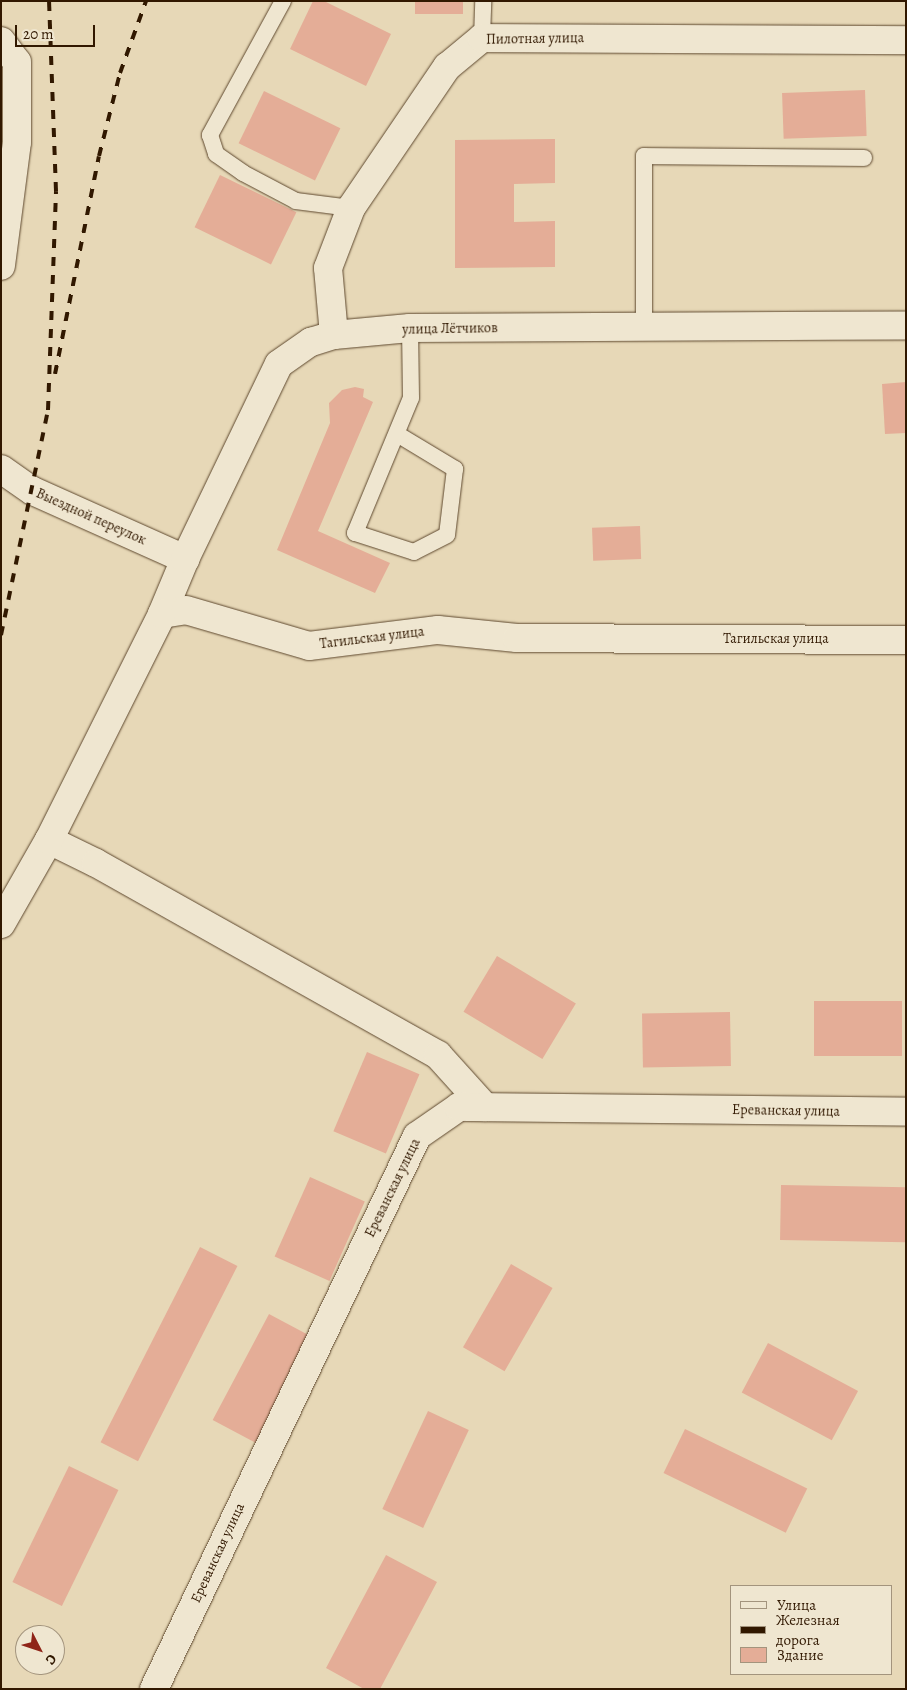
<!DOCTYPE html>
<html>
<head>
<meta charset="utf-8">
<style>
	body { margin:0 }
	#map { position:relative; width:907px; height:1690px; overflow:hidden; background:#e7d8b7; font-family:Alegreya,serif }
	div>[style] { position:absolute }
	.building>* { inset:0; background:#e4ad97; transform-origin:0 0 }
	.roads { filter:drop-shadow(0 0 1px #5e482e) drop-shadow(0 0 1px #5e482e) }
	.lane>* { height:16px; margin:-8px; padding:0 8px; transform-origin:8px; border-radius:8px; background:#efe6d0 }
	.street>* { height:28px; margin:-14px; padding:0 14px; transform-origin:14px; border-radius:14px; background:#efe6d0 }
	.rail>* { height:4px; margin-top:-2px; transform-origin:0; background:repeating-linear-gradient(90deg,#311800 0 9px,transparent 0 18px) }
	span { translate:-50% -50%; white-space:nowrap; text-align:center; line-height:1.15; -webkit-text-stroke:4px #efe6d0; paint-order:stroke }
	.street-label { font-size:14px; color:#311800 }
	.frame { position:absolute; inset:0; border:2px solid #311800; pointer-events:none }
	.legend { position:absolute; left:730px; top:1585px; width:162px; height:90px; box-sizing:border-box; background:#efe6d0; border:1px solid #a3947d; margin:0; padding:6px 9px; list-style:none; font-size:15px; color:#311800 }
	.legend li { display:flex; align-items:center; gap:10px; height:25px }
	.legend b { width:25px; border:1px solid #a3947d }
	.north { position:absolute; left:15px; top:1625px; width:50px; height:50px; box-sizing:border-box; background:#efe6d0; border:1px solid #a3947d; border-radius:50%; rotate:131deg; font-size:14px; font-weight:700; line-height:20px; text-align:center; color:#311800 }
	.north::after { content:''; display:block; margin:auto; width:18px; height:22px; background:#8f2418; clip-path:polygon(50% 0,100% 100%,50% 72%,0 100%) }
	.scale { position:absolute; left:15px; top:25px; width:80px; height:22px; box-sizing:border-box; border:2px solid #311800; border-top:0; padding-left:6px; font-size:15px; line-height:18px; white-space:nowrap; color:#311800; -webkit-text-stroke:4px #efe6d0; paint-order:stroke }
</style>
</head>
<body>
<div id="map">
	<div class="building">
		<i style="clip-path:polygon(313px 1px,324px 1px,391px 34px,366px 86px,290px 49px)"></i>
		<i style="left:415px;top:1px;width:48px;height:13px"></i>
		<i style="left:865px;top:90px;width:46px;height:83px;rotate:88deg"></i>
		<i style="left:264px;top:91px;width:85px;height:58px;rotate:26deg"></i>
		<i style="clip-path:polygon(555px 139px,555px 183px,514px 184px,514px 222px,555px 221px,555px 267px,455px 268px,455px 140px)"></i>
		<i style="left:220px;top:175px;width:85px;height:58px;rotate:26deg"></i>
		<i style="clip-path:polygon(906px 382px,906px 433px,885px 434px,882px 384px)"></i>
		<i style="clip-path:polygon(355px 387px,364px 389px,363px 397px,373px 402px,318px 531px,390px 563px,375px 593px,277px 550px,330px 423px,329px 403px,342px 390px)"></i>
		<i style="left:640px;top:526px;width:33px;height:48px;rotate:88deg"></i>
		<i style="left:497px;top:956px;width:92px;height:65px;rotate:31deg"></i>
		<i style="left:902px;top:1001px;width:55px;height:88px;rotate:90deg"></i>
		<i style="left:730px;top:1012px;width:54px;height:88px;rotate:89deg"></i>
		<i style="left:367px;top:1052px;width:57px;height:86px;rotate:23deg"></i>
		<i style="left:310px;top:1177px;width:60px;height:87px;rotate:24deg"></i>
		<i style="left:781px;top:1185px;width:125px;height:55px;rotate:1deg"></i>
		<i style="left:200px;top:1247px;width:42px;height:219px;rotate:27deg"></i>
		<i style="left:511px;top:1264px;width:48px;height:96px;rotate:30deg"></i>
		<i style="left:269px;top:1314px;width:50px;height:120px;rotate:28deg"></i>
		<i style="left:768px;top:1343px;width:102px;height:56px;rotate:28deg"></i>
		<i style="left:428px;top:1411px;width:45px;height:108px;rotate:25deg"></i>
		<i style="left:685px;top:1429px;width:136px;height:49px;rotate:26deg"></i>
		<i style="left:69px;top:1466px;width:55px;height:129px;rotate:26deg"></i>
		<i style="clip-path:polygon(386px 1555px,437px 1582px,380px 1689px,364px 1689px,326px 1668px)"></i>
	</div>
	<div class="roads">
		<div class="lane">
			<i style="left:283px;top:1px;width:153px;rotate:118.6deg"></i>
			<i style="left:210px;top:135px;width:20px;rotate:72deg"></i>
			<i style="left:216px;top:154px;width:33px;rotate:35deg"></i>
			<i style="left:243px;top:173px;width:60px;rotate:27.8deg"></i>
			<i style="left:296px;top:201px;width:55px;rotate:7.3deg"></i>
			<i style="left:482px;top:38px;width:37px;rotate:-88deg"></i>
			<i style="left:644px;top:326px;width:170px;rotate:-90deg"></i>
			<i style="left:644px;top:156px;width:220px;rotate:0.5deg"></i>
			<i style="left:397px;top:434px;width:68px;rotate:31.1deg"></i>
			<i style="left:455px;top:469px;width:66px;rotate:96.9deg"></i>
			<i style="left:447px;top:535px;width:37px;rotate:153deg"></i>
			<i style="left:414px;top:552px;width:62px;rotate:-162.1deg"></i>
			<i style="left:355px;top:533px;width:146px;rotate:-67.5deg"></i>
			<i style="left:411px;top:398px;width:70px;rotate:-90.8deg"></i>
		</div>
		<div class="street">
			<i style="left:1px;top:41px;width:26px;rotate:53deg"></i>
			<i style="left:17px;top:62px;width:80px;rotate:90deg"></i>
			<i style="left:17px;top:142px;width:125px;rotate:97.4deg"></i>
			<i style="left:334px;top:335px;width:67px;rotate:-95.1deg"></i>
			<i style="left:328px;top:268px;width:64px;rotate:-69deg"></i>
			<i style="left:351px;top:208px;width:171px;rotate:-55.8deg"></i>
			<i style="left:447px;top:67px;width:45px;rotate:-39.6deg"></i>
			<i style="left:482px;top:38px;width:424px;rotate:0.3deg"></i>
			<i style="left:1px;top:469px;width:39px;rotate:35deg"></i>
			<i style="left:33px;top:491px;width:167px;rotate:24.1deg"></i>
			<i style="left:162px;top:614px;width:60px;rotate:-67.3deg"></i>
			<i style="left:185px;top:559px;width:216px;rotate:-64.3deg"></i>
			<i style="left:279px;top:364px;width:39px;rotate:-35deg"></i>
			<i style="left:311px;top:342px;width:24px;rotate:-17deg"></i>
			<i style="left:334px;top:335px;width:76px;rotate:-5.3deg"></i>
			<i style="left:410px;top:328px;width:496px;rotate:-0.3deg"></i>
			<i style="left:49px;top:840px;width:52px;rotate:26.1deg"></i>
			<i style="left:96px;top:863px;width:392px;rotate:29.3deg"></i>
			<i style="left:438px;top:1055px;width:70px;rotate:47.9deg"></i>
			<i style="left:1px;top:924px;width:97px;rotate:-60.3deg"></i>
			<i style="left:49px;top:840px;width:253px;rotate:-63.4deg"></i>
			<i style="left:162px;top:614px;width:24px;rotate:-9deg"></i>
			<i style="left:186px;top:610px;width:128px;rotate:16.3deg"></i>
			<i style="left:309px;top:646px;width:130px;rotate:-7.1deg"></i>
			<i style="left:438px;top:630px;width:79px;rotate:5.8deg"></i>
			<i style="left:517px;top:638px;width:389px;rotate:0.3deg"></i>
			<i style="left:154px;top:1689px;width:612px;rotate:-64.56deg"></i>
			<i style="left:417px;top:1136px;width:51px;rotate:-34.6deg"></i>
			<i style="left:459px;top:1107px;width:447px;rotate:0.6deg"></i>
		</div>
	</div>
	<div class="rail">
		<i style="left:55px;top:374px;width:222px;rotate:-78.6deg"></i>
		<i style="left:99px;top:156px;width:86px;rotate:-75.8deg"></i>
		<i style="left:120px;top:73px;width:77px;rotate:-70.1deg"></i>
		<i style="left:1px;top:635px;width:230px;rotate:-78.2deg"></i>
		<i style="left:48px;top:410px;width:219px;rotate:-87.9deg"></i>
		<i style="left:56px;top:191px;width:190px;rotate:-92.1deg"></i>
	</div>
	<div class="street-label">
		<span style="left:535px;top:39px;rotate:-1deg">Пилотная улица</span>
		<span style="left:450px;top:329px;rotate:-1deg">улица Лётчиков</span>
		<span style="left:91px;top:517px;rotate:24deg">Выездной переулок</span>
		<span style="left:372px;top:638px;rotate:-7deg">Тагильская улица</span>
		<span style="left:776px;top:639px">Тагильская улица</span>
		<span style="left:786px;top:1111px;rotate:1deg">Ереванская улица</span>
		<span style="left:393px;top:1188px;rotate:-64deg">Ереванская улица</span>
		<span style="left:218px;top:1553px;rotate:-65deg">Ереванская улица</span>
	</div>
	<div class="frame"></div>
	<ul class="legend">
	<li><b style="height:6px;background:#efe6d0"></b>Улица</li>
	<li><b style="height:6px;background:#311800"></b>Железная дорога</li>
	<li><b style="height:14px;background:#e4ad97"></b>Здание</li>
	</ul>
	<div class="north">С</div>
	<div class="scale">20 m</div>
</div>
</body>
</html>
